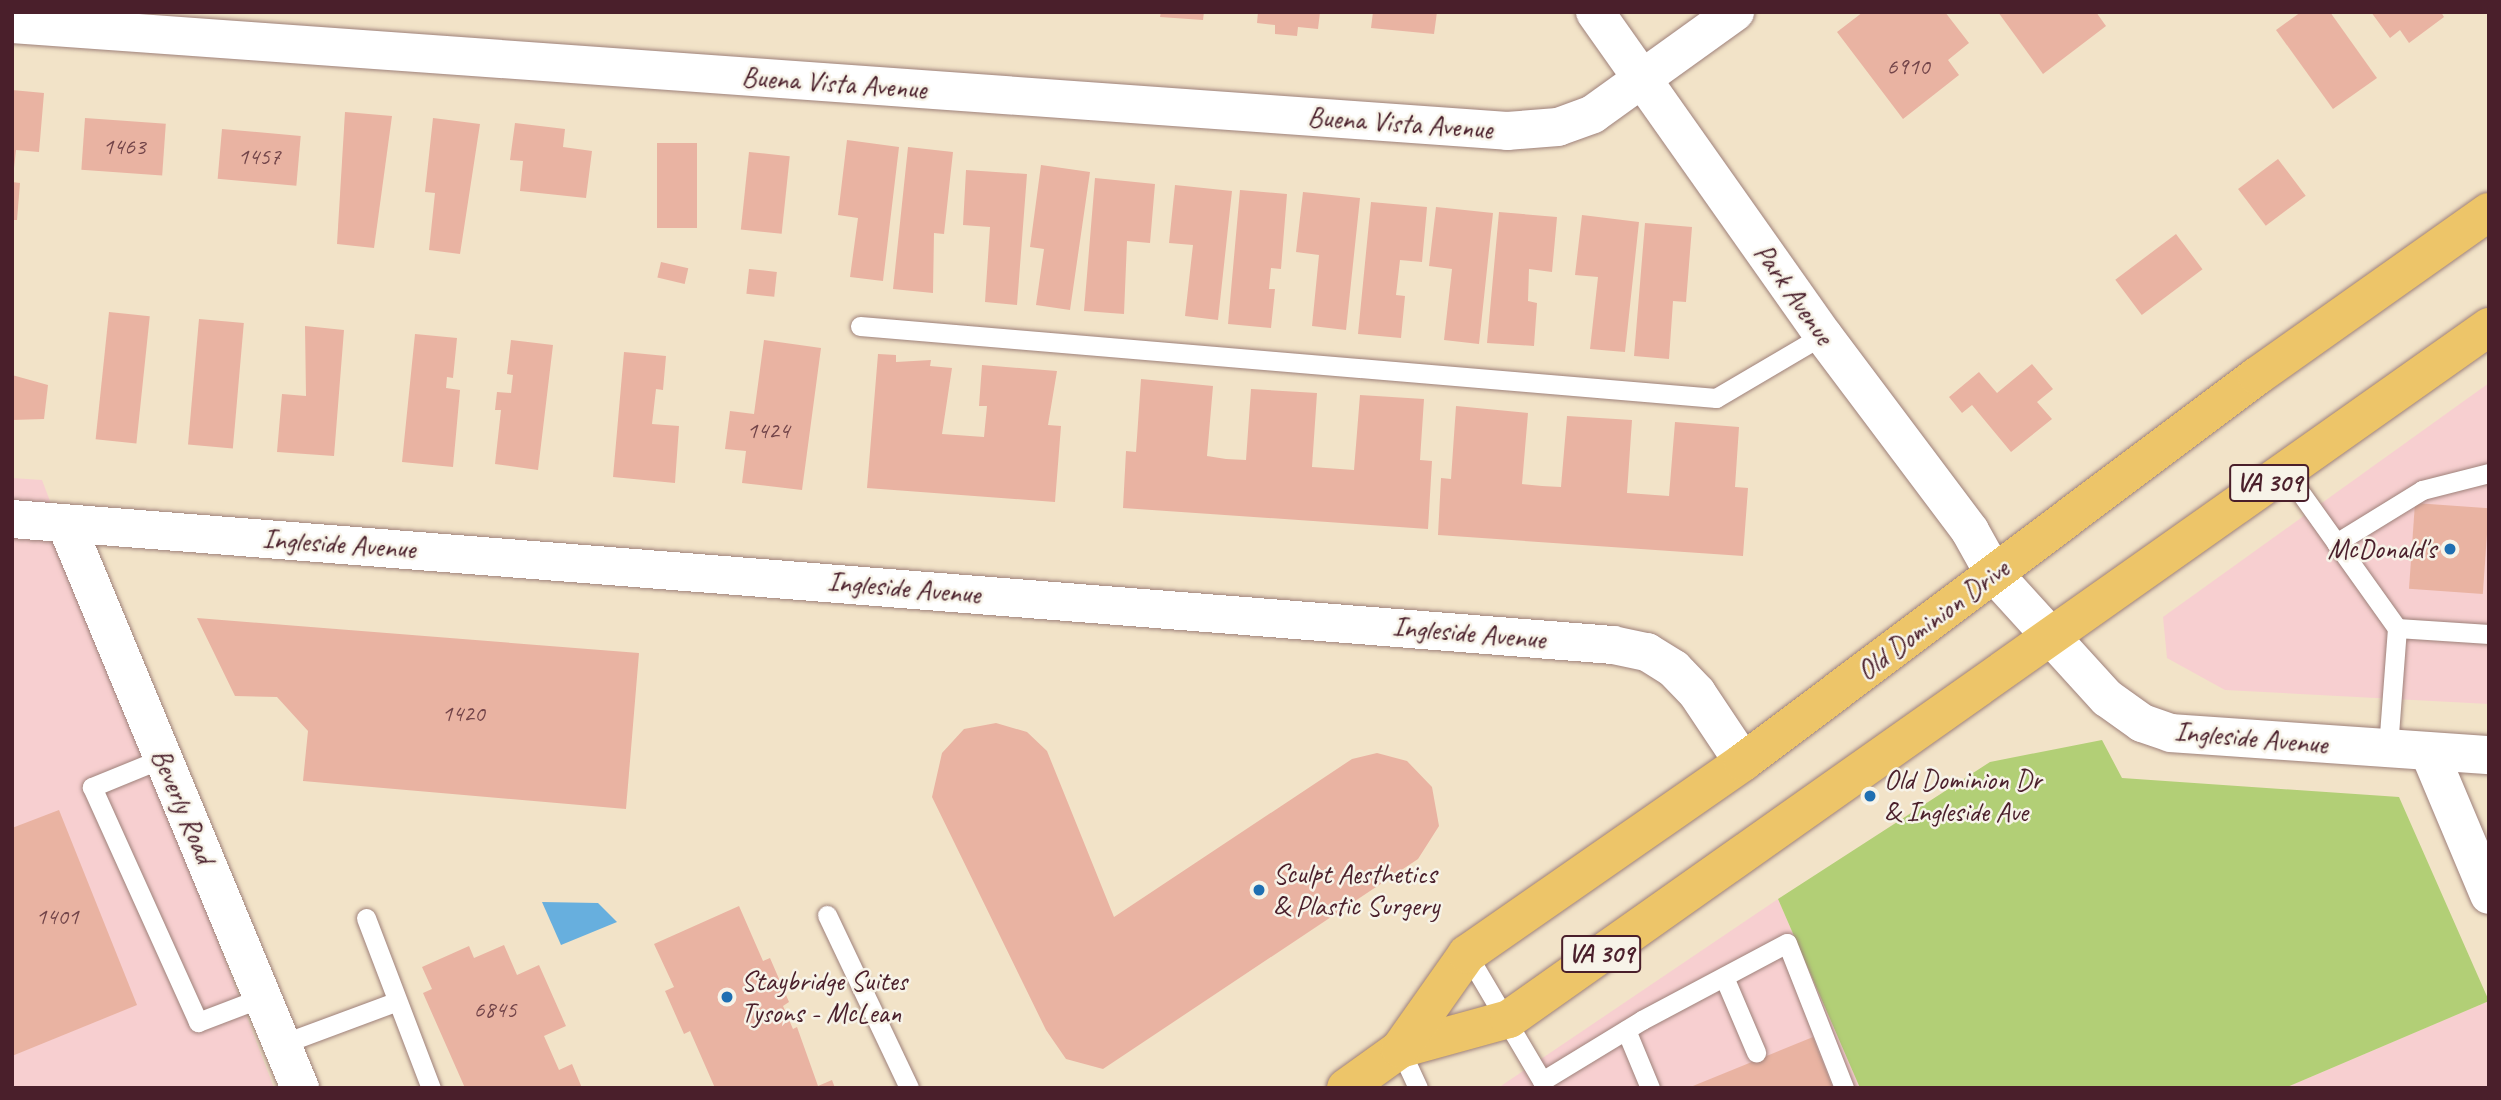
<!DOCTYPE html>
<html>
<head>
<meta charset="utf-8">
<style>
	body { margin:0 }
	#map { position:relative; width:2501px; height:1100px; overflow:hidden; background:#f2e3c8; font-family:Caveat,sans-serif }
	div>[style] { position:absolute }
	.built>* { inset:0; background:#f7cfd0 }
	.green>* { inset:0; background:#b2cf76 }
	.water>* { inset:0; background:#67afde }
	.building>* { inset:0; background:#e9b3a2; transform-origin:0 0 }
	.roads { filter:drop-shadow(0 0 2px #9e817a) drop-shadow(0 0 2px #9e817a) }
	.lane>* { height:19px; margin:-9.5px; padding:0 9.5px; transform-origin:9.5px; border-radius:9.5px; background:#fff }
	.street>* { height:38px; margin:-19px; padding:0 19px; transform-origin:19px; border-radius:19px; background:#fff }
	.primary>* { height:38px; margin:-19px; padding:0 19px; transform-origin:19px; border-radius:19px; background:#edc569 }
	.dots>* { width:19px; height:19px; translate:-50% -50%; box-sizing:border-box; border:4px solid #f7f3e8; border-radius:50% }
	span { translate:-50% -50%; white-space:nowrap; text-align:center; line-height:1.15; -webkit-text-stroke:5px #f7f3e8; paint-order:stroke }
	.number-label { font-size:24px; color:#724449 }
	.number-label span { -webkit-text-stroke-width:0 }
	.shield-label span { padding:2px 5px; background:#f7f3e8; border:2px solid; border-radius:5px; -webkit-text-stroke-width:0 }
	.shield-label { font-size:26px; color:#4a1f2b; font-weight:700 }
	.street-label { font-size:28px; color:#4a1f2b }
	.poi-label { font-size:28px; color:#4a1f2b }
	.right { translate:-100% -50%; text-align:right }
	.left { translate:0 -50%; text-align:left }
	.frame { position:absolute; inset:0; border:14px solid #4a1f2b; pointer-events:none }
</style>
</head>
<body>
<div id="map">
	<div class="built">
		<i style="clip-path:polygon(2489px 383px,2489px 704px,2225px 690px,2167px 658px,2163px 617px)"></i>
		<i style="clip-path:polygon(12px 478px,42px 480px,274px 1088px,12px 1088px)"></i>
		<i style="clip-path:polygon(1778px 899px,1860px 1088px,1498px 1088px)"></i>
		<i style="clip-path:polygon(2489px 1001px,2489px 1088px,2285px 1088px)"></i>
	</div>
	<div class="green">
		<i style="clip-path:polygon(2102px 740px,2122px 778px,2399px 797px,2489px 1001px,2285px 1088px,1860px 1088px,1778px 899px,1990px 762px)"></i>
	</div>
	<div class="water">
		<i style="clip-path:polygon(542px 902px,598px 903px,617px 922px,561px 945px)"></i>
	</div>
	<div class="building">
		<i style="clip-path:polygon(1161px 12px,1204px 12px,1203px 20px,1160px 17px)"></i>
		<i style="clip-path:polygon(1258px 12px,1320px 12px,1318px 29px,1298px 27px,1297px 36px,1275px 34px,1275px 25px,1257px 23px)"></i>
		<i style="clip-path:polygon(1373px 12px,1437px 12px,1434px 34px,1371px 28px)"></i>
		<i style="clip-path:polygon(1863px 12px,1945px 12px,1969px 43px,1948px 60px,1959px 75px,1903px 119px,1837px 32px)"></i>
		<i style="clip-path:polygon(1998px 12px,2096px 12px,2106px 26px,2043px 74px)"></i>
		<i style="clip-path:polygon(2301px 12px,2330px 12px,2377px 78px,2333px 109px,2276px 30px)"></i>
		<i style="clip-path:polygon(2371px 12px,2441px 12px,2444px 17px,2409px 43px,2400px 30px,2390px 38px)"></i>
		<i style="clip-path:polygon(12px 90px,44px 93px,39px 152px,16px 150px,14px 168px)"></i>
		<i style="clip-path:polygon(345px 112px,392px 116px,374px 248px,337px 244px)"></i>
		<i style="left:85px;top:118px;width:81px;height:52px;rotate:4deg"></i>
		<i style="clip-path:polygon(433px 118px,480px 124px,460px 254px,429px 250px,435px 193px,425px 192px)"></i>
		<i style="clip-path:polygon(515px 123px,565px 129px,563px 147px,592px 151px,586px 198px,520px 191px,523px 161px,510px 160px)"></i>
		<i style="left:222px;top:129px;width:79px;height:50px;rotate:5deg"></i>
		<i style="clip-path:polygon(847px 140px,899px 147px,883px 281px,850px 277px,858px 218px,838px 215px)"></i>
		<i style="left:657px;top:143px;width:40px;height:85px"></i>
		<i style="clip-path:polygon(908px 147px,953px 152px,944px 234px,934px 233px,933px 293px,893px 289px)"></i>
		<i style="left:749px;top:152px;width:41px;height:78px;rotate:6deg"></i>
		<i style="left:2278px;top:159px;width:46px;height:50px;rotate:53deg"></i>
		<i style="clip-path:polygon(1041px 165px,1090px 172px,1070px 310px,1036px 305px,1044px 249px,1030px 247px)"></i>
		<i style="clip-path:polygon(966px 170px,1027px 174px,1017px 305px,985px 302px,990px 227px,963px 225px)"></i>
		<i style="clip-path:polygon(1095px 178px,1155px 184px,1150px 243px,1127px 241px,1124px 314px,1084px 311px)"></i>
		<i style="clip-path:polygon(12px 182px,20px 183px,17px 220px,12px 220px)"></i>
		<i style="clip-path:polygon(1175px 185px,1232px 191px,1218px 320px,1185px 316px,1193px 245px,1169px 243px)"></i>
		<i style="clip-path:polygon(1240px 190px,1287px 194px,1281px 269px,1271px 268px,1269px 289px,1275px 289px,1271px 328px,1228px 324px)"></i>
		<i style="clip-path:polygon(1303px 192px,1360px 198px,1346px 330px,1312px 326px,1319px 255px,1296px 252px)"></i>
		<i style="clip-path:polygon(1371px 202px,1427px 207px,1422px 262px,1400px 260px,1396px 295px,1405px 296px,1401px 338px,1358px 334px)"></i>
		<i style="clip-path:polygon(1436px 207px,1493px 213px,1479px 344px,1444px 340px,1452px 269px,1429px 266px)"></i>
		<i style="clip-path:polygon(1499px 212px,1557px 217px,1552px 272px,1529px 269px,1528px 301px,1537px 303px,1534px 346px,1487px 343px)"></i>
		<i style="clip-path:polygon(1582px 215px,1639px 222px,1625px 352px,1590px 349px,1598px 277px,1575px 275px)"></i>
		<i style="clip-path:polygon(1645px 223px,1692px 227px,1686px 302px,1673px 301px,1669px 359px,1634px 356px)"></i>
		<i style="left:2176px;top:234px;width:44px;height:76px;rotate:53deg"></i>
		<i style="left:661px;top:262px;width:28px;height:16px;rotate:13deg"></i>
		<i style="left:749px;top:269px;width:28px;height:25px;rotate:6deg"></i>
		<i style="left:109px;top:312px;width:41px;height:128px;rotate:6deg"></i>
		<i style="left:199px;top:319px;width:45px;height:126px;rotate:5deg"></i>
		<i style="clip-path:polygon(305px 326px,344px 330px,334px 456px,277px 452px,282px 394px,306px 396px)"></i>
		<i style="clip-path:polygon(415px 334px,457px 338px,453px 378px,447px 377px,446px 388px,460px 390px,453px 467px,402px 462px)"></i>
		<i style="clip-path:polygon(511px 340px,553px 345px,538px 470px,495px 464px,501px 410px,495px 410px,497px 392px,511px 393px,513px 375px,507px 374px)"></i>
		<i style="clip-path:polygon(764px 340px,821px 348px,802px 490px,742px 483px,746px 451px,725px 449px,730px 411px,754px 414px)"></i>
		<i style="clip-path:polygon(624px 352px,666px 356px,663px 390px,656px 389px,652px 424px,679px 426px,675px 483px,613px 477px)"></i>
		<i style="clip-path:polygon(878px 354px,896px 355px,896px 362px,931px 360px,930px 366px,952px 368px,942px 434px,984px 437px,987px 406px,979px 406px,982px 365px,1057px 371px,1048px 425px,1061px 426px,1055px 502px,867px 488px)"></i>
		<i style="clip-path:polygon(2032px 364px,2053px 389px,2037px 402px,2052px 419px,2011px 452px,1972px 405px,1962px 413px,1949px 397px,1979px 372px,1997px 393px)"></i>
		<i style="clip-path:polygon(12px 375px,48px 385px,44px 419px,12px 420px)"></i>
		<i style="clip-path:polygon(1141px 379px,1213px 386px,1207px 456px,1226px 459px,1246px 460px,1251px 389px,1317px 393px,1312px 467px,1354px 470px,1360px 395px,1424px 399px,1420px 460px,1432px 461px,1428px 529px,1123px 508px,1126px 451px,1136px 452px)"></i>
		<i style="clip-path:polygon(1456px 406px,1528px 413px,1522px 484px,1542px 486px,1561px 487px,1567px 416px,1632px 420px,1627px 493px,1669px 496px,1675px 422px,1739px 427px,1735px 487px,1748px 488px,1743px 556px,1438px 535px,1441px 478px,1451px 479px)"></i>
		<i style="left:2415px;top:503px;width:74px;height:86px;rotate:4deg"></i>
		<i style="clip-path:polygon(197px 618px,639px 653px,626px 809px,303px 781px,308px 731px,277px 697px,235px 696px)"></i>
		<i style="clip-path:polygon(996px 723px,1027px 732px,1047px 751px,1114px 917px,1352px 759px,1377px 753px,1407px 761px,1432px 787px,1439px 826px,1418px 859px,1103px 1069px,1066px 1059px,1046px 1030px,932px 797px,942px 753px,964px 729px)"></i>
		<i style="clip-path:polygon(59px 810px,137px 1005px,12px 1056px,12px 828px)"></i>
		<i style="clip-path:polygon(739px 906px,763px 961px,770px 958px,789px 1002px,783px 1006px,793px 1029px,797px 1027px,818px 1086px,832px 1080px,835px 1088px,715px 1088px,690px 1031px,684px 1034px,665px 991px,674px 987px,654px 944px)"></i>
		<i style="clip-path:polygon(504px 945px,517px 975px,539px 965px,566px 1026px,544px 1036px,559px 1070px,572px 1064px,582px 1088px,465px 1088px,423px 993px,432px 989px,422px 967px,469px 946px,474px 958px)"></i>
		<i style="clip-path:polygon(1813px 1037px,1833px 1088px,1688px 1088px)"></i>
	</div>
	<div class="roads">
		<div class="lane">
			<i style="left:860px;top:326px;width:859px;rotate:4.81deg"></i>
			<i style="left:1716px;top:398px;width:124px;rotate:-30.5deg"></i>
			<i style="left:2285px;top:471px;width:193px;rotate:54.5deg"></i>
			<i style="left:2397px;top:628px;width:120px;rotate:94.3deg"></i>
			<i style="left:2336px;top:543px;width:101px;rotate:-31.6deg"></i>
			<i style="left:2422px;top:490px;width:69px;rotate:-14.2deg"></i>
			<i style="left:2397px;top:628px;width:92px;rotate:3.7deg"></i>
			<i style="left:163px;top:758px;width:77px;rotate:157.8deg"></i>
			<i style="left:92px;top:787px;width:258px;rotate:65.7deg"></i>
			<i style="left:198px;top:1022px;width:70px;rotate:-21deg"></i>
			<i style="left:827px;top:915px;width:191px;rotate:64.6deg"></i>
			<i style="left:366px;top:918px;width:182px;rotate:69.1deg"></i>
			<i style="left:1467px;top:954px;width:147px;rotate:59.4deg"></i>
			<i style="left:1542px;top:1081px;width:117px;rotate:-31.4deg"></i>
			<i style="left:1642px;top:1020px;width:164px;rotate:-28deg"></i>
			<i style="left:1787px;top:943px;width:156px;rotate:68.5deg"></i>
			<i style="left:1724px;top:977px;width:82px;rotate:66.9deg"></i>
			<i style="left:1626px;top:1030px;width:63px;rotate:67.5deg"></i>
			<i style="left:282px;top:1044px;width:121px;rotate:-20.4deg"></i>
			<i style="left:1400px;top:1049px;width:43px;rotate:65.2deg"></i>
		</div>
		<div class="street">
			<i style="left:1595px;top:12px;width:395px;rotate:54.8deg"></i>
			<i style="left:1823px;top:335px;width:245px;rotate:53.1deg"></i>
			<i style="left:1970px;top:531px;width:49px;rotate:60.8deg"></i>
			<i style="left:1994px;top:574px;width:168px;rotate:47.7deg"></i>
			<i style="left:2107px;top:698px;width:43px;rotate:35.5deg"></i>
			<i style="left:2142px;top:723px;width:31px;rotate:19deg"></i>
			<i style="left:2171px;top:733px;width:319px;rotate:4deg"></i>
			<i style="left:12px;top:24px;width:1499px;rotate:4.09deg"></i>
			<i style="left:1507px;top:131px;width:51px;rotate:-4.5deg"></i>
			<i style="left:1558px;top:127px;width:37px;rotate:-20deg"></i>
			<i style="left:1593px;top:114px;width:175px;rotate:-35.7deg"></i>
			<i style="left:12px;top:519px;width:1606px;rotate:4.5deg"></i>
			<i style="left:1613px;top:645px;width:35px;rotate:12deg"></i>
			<i style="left:1647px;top:652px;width:32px;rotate:32deg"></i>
			<i style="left:1674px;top:669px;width:33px;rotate:46deg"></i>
			<i style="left:1697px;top:693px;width:83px;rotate:56.3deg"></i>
			<i style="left:66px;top:524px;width:611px;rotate:67.47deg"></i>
			<i style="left:2429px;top:752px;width:155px;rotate:67.2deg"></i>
		</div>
		<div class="primary">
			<i style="left:1400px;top:1049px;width:113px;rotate:-15.4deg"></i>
			<i style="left:1509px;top:1019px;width:1200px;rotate:-35.23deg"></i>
			<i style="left:1346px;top:1088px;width:67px;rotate:-35.8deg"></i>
			<i style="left:1400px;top:1049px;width:116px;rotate:-54.8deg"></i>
			<i style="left:1467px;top:954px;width:336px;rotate:-34.8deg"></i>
			<i style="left:1743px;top:762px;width:643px;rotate:-36.91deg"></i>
			<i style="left:2257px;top:376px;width:284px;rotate:-35.3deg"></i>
		</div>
	</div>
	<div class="dots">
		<i style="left:2450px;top:549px;background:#1f6fb2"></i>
		<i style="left:1870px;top:796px;background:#1f6fb2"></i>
		<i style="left:1259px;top:890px;background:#1f6fb2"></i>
		<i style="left:727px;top:997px;background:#1f6fb2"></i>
	</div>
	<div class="number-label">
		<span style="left:1908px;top:67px">6910</span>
		<span style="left:124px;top:147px">1463</span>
		<span style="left:259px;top:157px">1457</span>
		<span style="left:768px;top:431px">1424</span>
		<span style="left:463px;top:714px">1420</span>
		<span style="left:57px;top:917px">1401</span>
		<span style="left:495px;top:1010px">6845</span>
	</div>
	<div class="shield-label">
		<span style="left:2269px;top:483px">VA 309</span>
		<span style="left:1601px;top:954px">VA 309</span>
	</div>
	<div class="street-label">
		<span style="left:834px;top:83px;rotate:4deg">Buena Vista Avenue</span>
		<span style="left:1400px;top:123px;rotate:4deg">Buena Vista Avenue</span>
		<span style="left:1794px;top:294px;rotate:55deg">Park Avenue</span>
		<span style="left:339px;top:544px;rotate:4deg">Ingleside Avenue</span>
		<span style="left:904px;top:588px;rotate:5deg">Ingleside Avenue</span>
		<span style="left:1933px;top:620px;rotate:-37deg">Old Dominion Drive</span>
		<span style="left:1469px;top:633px;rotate:5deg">Ingleside Avenue</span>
		<span style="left:2251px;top:738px;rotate:5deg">Ingleside Avenue</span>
		<span style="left:183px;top:806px;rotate:67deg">Beverly Road</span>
	</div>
	<div class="poi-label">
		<span class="right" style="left:2436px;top:549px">McDonald's</span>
		<span class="left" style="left:1884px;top:796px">Old Dominion Dr<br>&amp; Ingleside Ave</span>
		<span class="left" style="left:1273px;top:890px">Sculpt Aesthetics<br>&amp; Plastic Surgery</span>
		<span class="left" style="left:741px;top:997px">Staybridge Suites<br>Tysons - McLean</span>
	</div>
	<div class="frame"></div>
</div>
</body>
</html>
